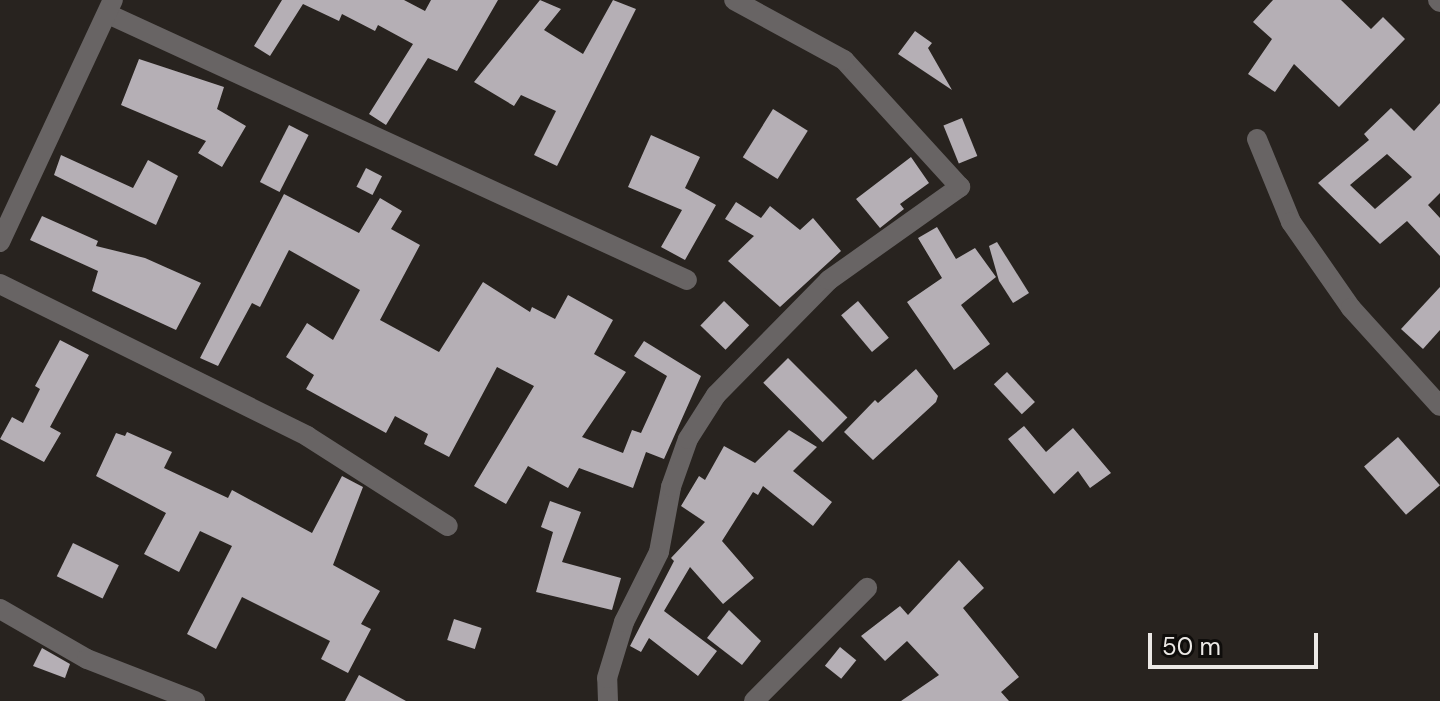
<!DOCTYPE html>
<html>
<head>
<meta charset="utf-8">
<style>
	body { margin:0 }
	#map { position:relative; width:1440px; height:701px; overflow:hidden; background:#28231f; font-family:"DM Sans",sans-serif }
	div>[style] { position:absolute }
	.building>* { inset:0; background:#b5afb5; transform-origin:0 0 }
	.minor>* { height:20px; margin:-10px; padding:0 10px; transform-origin:10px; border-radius:10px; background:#686464 }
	span { translate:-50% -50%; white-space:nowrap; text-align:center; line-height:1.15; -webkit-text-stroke:8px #0f0d0b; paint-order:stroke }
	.scale { position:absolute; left:1148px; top:633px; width:170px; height:36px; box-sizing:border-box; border:4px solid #ece9e6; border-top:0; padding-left:10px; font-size:24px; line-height:28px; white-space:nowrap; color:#ece9e6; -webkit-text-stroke:6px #0f0d0b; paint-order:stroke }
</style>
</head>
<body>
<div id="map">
	<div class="building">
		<i style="clip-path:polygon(282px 0,404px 0,425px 11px,431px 0,498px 0,457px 71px,428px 58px,386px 125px,369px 114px,413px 44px,378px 25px,375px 31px,342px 14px,339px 21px,303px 4px,270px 56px,254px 46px)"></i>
		<i style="clip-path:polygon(540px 0,561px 9px,544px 30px,583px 54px,613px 0,636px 9px,557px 166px,534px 155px,556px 111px,521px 95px,514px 106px,474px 82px)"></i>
		<i style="clip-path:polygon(1273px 0,1341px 0,1371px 29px,1383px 17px,1405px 39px,1339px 107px,1294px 64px,1275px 92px,1248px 74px,1272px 39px,1253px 22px)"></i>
		<i style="clip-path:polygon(915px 31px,932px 43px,928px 48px,952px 90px,898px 54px)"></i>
		<i style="clip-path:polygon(139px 59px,224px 87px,217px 109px,246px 126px,222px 167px,198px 153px,206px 141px,121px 105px)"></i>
		<i style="clip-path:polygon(evenodd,1440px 103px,1440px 193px,1428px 205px,1440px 218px,1440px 256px,1407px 221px,1380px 244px,1318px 183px,1369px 140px,1364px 134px,1391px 108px,1414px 131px,1440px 103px,1387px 154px,1412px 177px,1375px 209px,1350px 185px,1387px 154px)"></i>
		<i style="left:773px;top:109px;width:41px;height:57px;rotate:32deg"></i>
		<i style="left:962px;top:118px;width:41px;height:20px;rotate:68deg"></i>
		<i style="left:289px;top:125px;width:22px;height:64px;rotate:27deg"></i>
		<i style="clip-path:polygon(651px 135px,700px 157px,685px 188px,716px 205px,685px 260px,661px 247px,682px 210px,628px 187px)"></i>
		<i style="clip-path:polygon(61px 155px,133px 188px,148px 160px,178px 176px,156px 225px,54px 175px)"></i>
		<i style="clip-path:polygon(911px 157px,929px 183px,900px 204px,904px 209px,880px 228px,856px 199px)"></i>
		<i style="left:366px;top:168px;width:18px;height:21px;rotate:27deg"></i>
		<i style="clip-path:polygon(284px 194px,359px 233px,380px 198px,402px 211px,391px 229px,420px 245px,380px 320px,439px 352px,483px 282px,530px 312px,532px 307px,555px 319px,568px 295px,613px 320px,594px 354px,626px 372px,582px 437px,623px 453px,632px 430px,641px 433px,667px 376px,634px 356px,644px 341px,701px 376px,664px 459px,646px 452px,633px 488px,579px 468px,568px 488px,528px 466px,506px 504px,474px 486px,534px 386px,497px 367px,449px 457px,424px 444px,428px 434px,395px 416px,386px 433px,306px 389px,314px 375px,286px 357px,307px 323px,333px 340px,360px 290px,289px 250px,260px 307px,252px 303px,218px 366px,200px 358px)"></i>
		<i style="clip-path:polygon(736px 202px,761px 218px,770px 206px,800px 230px,813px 218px,841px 251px,780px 307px,728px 261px,754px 236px,725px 219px)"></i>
		<i style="clip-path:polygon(42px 216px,98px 241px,96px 246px,145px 258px,201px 283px,176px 330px,92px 291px,98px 271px,30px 240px)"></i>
		<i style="clip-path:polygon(937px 227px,956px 259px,975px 248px,996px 277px,961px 305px,990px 344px,954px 370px,907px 302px,942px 278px,918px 238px)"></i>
		<i style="clip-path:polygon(997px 242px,1029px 293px,1013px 303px,999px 281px,989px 246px)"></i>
		<i style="clip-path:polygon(1440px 287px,1440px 330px,1423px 349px,1401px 329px)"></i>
		<i style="left:724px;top:301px;width:35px;height:34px;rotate:44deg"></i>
		<i style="left:858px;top:301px;width:48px;height:22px;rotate:50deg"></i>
		<i style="clip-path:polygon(60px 340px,89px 355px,50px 427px,61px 433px,44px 462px,0 439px,12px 417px,23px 423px,40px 389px,35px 386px)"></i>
		<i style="left:788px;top:358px;width:84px;height:35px;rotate:45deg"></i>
		<i style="clip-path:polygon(916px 369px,938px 396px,936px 402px,873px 460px,844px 432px,875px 400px,878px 403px)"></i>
		<i style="left:1007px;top:372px;width:41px;height:18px;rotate:47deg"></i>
		<i style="clip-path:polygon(1024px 426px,1046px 452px,1073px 428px,1111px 473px,1090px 488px,1078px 471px,1054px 494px,1008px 439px)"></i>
		<i style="clip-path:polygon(789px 430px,817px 447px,793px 471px,832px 502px,813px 526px,763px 486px,758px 495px,753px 492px,722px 541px,754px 578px,723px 604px,690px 567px,664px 611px,717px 651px,698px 676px,649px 638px,641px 652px,630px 646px,674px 561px,671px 558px,705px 522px,681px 506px,699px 476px,705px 480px,724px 446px,755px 463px)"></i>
		<i style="clip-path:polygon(127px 432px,172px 452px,164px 468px,228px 498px,232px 490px,312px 533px,342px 476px,363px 487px,333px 565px,380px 591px,361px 624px,371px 629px,348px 673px,321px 659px,330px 641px,242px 597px,216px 649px,187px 634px,232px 546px,200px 531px,179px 572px,144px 554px,166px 513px,96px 476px,116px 433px,125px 436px)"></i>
		<i style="left:1398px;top:437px;width:64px;height:45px;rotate:49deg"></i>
		<i style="clip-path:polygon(550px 501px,581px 512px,562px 562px,621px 578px,612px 610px,536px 592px,553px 532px,541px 527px)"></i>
		<i style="left:73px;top:543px;width:51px;height:37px;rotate:26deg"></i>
		<i style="clip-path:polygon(959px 560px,984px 588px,963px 608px,1019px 677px,1001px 692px,1009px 701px,901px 701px,939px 675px,907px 641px,885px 661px,861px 636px,900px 606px,908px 615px)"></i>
		<i style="clip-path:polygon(729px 610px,761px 641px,742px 665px,707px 638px)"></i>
		<i style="left:454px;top:619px;width:29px;height:22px;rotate:18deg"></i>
		<i style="left:840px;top:647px;width:21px;height:24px;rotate:39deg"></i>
		<i style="clip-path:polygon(42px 648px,70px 664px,65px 678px,33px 666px)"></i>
		<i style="clip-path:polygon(359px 675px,406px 701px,345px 701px)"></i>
	</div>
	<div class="minor">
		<i style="left:1438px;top:0;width:3px;rotate:45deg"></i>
		<i style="left:108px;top:14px;width:637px;rotate:24.67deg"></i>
		<i style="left:1257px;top:139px;width:90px;rotate:67.7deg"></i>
		<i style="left:1291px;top:222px;width:105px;rotate:55.1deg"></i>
		<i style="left:1351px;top:308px;width:132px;rotate:47.8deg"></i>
		<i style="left:0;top:242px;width:267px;rotate:-65deg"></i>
		<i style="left:0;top:284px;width:343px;rotate:26.3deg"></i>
		<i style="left:307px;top:436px;width:167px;rotate:32.6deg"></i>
		<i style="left:0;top:609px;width:100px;rotate:29.9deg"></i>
		<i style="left:87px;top:659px;width:116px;rotate:21.3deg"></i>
		<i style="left:608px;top:701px;width:23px;rotate:-92deg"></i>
		<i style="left:607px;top:678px;width:59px;rotate:-73.1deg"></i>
		<i style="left:624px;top:622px;width:78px;rotate:-63.4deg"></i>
		<i style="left:659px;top:552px;width:66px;rotate:-79.5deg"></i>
		<i style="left:671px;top:487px;width:51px;rotate:-70.5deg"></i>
		<i style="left:688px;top:439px;width:52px;rotate:-57.5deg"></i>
		<i style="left:716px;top:395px;width:161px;rotate:-45.5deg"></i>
		<i style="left:829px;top:280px;width:161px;rotate:-35.4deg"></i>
		<i style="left:960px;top:187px;width:172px;rotate:-132.4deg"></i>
		<i style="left:844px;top:60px;width:125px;rotate:-151.4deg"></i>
		<i style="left:754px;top:701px;width:160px;rotate:-45deg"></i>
	</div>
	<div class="scale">50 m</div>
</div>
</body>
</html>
